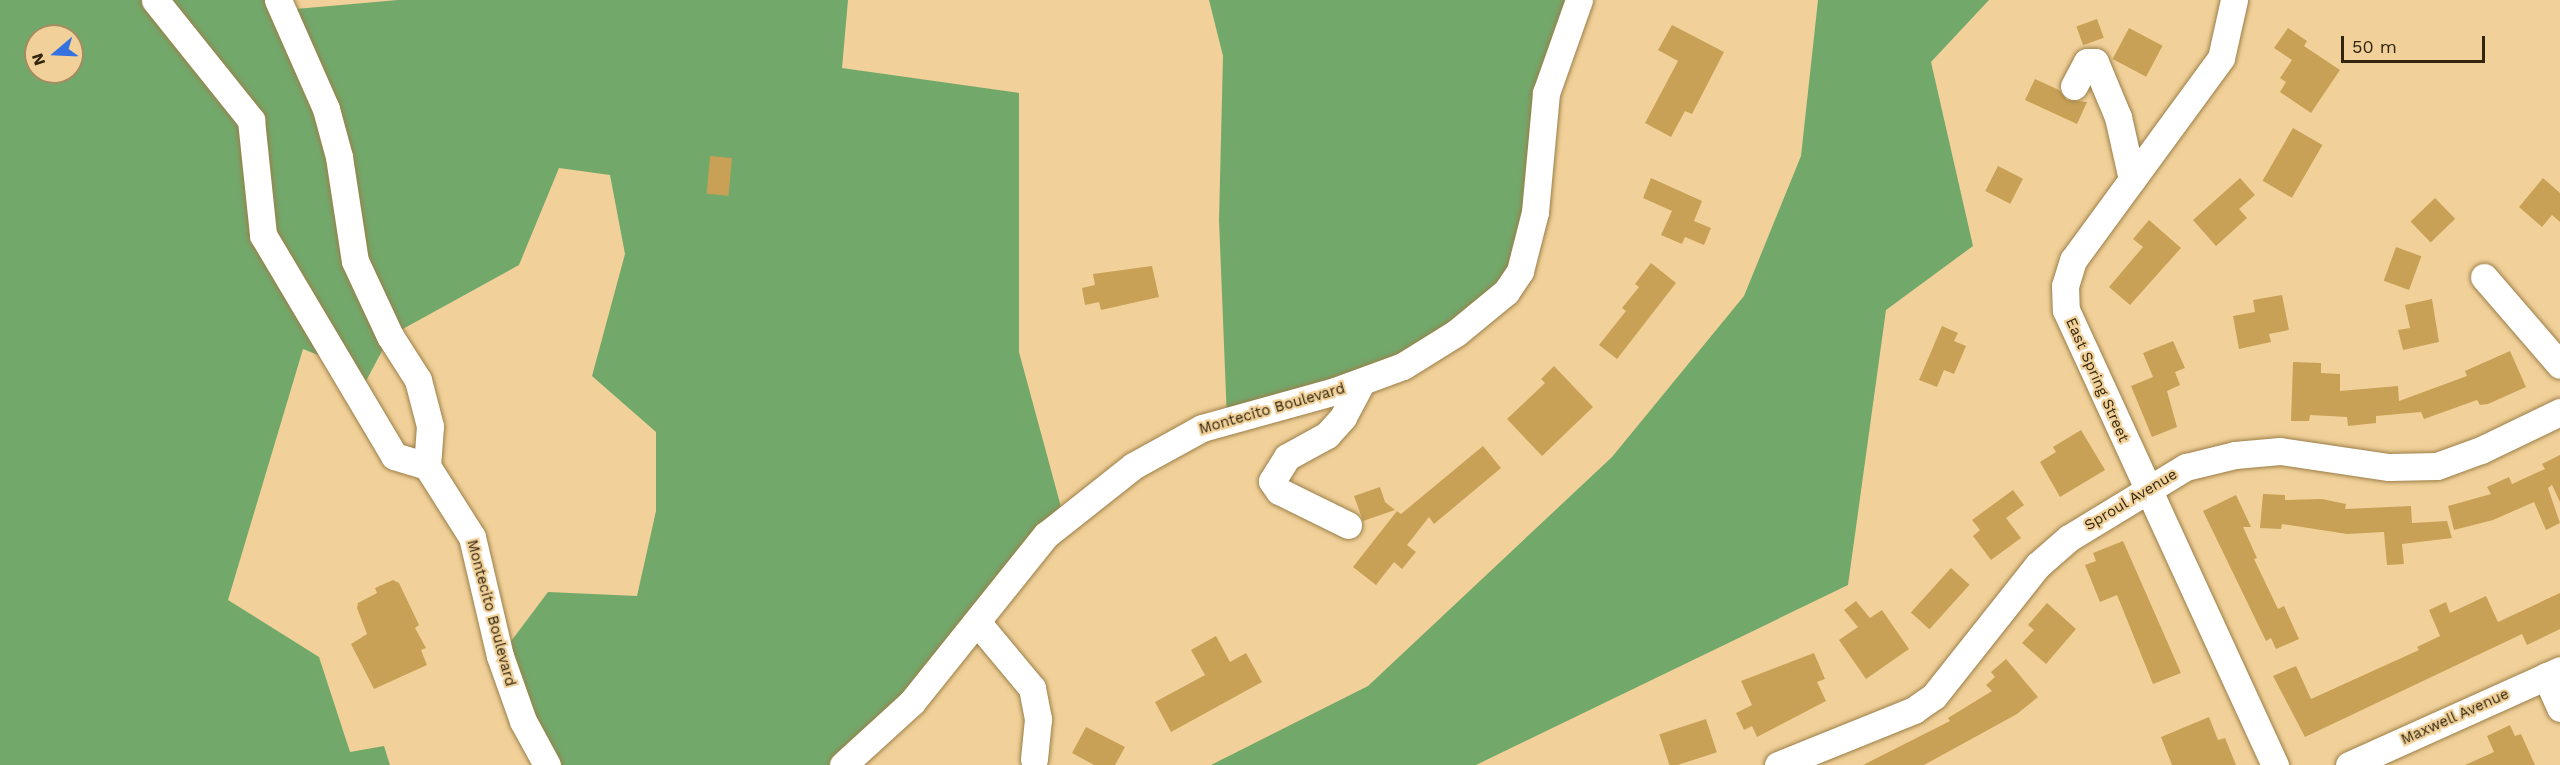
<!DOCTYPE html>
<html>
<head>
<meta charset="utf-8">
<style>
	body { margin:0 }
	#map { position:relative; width:2560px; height:765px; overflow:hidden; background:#f1d199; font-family:"Work Sans",sans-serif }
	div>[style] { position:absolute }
	.forest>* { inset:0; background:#73a86b }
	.building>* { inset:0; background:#c8a157; transform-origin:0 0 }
	.roads { filter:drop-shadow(0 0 2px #9b7e48) drop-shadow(0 0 2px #9b7e48) }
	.minor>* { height:27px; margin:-13.5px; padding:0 13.5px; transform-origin:13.5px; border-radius:13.5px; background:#fff }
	span { translate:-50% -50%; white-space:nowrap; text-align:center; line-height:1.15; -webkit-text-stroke:4.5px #f1d199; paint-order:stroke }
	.street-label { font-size:15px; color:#31250e }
	.north { position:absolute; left:24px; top:24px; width:60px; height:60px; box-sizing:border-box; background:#f1d199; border:2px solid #a48c61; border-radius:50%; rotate:251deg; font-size:16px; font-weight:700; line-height:24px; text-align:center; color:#31250e }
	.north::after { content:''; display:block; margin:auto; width:21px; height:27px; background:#3671e0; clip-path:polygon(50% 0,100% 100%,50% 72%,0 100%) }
	.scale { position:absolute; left:2341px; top:36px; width:144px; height:27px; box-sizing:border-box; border:3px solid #31250e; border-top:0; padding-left:8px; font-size:18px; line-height:21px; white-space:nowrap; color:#31250e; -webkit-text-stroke:4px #f1d199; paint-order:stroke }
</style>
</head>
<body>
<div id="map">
	<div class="forest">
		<i style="clip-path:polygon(evenodd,0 0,278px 0,284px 10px,398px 0,848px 0,842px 68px,1019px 93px,1019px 352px,1064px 518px,843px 765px,547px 765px,500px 656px,548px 592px,637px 596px,656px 511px,656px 432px,592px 376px,625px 254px,610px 175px,559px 168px,519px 265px,390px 336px,359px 394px,343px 365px,303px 349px,228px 600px,319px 657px,350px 752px,384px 746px,390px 765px,0 765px,0 0,36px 36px,72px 36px,72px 72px,36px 72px,36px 36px)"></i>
		<i style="clip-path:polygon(1209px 0,1579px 0,1546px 93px,1528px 253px,1456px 333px,1227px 420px,1219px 220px,1223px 56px)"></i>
		<i style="clip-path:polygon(1818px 0,1989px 0,1931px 62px,1973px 246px,1886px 310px,1848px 585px,1476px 765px,1211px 765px,1368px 686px,1612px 457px,1744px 296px,1801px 156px)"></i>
	</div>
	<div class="building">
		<i style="left:2097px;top:19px;width:20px;height:22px;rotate:70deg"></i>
		<i style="clip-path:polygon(1672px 25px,1724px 52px,1692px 114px,1685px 111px,1671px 137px,1645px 123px,1678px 61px,1658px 50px)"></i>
		<i style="left:2129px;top:28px;width:38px;height:35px;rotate:28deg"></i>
		<i style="clip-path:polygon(2288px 28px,2307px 41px,2304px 46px,2340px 70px,2311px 113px,2280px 92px,2286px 82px,2280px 78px,2292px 60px,2274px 48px)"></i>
		<i style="clip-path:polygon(2035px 79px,2059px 90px,2067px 100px,2087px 102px,2077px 124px,2025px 100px)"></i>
		<i style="left:2293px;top:128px;width:34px;height:61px;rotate:30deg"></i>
		<i style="left:710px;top:156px;width:22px;height:38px;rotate:5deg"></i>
		<i style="left:1998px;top:166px;width:28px;height:28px;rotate:27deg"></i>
		<i style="clip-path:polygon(1651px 178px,1702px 201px,1694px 221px,1711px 228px,1704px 245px,1685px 237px,1682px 244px,1661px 235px,1672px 211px,1643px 198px)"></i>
		<i style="clip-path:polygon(2240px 178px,2255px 195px,2239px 209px,2247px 218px,2216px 246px,2193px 220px)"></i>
		<i style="clip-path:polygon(2543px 178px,2560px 193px,2560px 222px,2552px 215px,2542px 227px,2519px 207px)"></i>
		<i style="left:2435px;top:198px;width:29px;height:34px;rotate:46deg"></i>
		<i style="clip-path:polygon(2149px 220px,2181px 248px,2130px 305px,2109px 287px,2143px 247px,2133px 239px)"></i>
		<i style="left:2396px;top:247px;width:27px;height:36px;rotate:20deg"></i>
		<i style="clip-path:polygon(1651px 263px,1676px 283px,1617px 359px,1599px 345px,1626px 311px,1622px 308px,1639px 287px,1635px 284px)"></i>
		<i style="clip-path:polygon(1152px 266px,1159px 297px,1101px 310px,1099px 302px,1085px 305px,1082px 288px,1095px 285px,1093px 274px)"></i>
		<i style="clip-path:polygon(2282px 295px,2289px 330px,2269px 334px,2271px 342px,2239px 349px,2233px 316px,2255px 312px,2253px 300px)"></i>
		<i style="clip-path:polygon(2432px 299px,2439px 342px,2403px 350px,2398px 330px,2410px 328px,2405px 305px)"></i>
		<i style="clip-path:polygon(1942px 326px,1958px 333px,1954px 341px,1966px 346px,1954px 374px,1944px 370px,1937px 387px,1919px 380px)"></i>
		<i style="clip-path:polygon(2173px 341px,2185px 368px,2175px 372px,2180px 385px,2167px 391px,2177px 427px,2152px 437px,2131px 386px,2153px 377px,2143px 353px)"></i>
		<i style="clip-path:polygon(2510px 351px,2526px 387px,2488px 404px,2480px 405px,2477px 400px,2424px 419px,2421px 412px,2376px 416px,2376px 423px,2348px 426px,2347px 417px,2310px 415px,2309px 421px,2291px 421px,2293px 362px,2321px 363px,2321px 373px,2340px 374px,2340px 391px,2398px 386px,2399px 401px,2467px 376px,2465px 371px)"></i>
		<i style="clip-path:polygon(1554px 366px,1593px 407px,1542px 456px,1507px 419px,1545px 383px,1541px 379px)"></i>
		<i style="clip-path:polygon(2081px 430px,2105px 470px,2060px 497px,2040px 462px,2056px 452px,2053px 447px)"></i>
		<i style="clip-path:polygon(1483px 446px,1501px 468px,1434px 524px,1429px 517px,1407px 545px,1416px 552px,1402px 569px,1394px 562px,1376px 585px,1353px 567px,1397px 511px,1401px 514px)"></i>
		<i style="clip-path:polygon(2560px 455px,2560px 502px,2552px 485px,2548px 488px,2560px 523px,2546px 530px,2534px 502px,2493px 520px,2454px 530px,2448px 506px,2491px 494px,2487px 487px,2509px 477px,2512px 484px,2545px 469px,2542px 464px)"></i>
		<i style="clip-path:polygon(1380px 487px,1385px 502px,1395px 510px,1363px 521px,1354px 496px)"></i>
		<i style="clip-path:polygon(2013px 490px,2024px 505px,2006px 518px,2021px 538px,1991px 560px,1973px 536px,1980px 530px,1972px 520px)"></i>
		<i style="clip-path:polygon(2263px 494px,2285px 495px,2285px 500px,2322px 499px,2346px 504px,2345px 509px,2411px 506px,2412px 523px,2447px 521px,2452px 538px,2402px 544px,2404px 564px,2387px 565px,2384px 532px,2347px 534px,2282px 524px,2281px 529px,2260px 528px)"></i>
		<i style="clip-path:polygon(2236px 495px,2251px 527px,2243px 527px,2257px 558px,2254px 559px,2278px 609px,2284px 606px,2299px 639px,2276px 649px,2271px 638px,2266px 641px,2203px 511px)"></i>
		<i style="clip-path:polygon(2123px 541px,2181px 673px,2153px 684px,2117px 595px,2100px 602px,2085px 565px,2096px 561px,2093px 553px)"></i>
		<i style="left:1951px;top:568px;width:25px;height:60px;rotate:42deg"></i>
		<i style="clip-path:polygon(393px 580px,399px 583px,419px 625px,415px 628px,426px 648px,421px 650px,427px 665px,374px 689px,351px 644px,367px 634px,357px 608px,358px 603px,377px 593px,375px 588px)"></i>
		<i style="clip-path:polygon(2560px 593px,2560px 629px,2527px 645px,2522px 634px,2305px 737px,2273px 676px,2296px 666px,2311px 699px,2419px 650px,2417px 647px,2440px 636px,2429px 610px,2446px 602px,2450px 613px,2486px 596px,2498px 622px)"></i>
		<i style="clip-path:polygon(1856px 601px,1870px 618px,1882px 610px,1909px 649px,1866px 679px,1839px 640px,1858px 627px,1844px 610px)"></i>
		<i style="clip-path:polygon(2047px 603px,2076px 629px,2046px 664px,2022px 643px,2034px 630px,2028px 625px)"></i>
		<i style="clip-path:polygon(1216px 636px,1230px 662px,1246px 653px,1262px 682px,1171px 732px,1155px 702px,1205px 675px,1191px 650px)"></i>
		<i style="clip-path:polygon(1814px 653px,1825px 679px,1817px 682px,1826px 701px,1757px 737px,1752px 726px,1744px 730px,1736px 713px,1752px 705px,1741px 681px)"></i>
		<i style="clip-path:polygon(2006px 659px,2038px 697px,2017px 714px,1924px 765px,1863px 765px,1950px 721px,1948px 718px,1992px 691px,1986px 685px,1995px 677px,1991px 672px)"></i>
		<i style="clip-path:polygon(2209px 717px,2218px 740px,2225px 738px,2236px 765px,2172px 765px,2161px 737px)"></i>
		<i style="left:1706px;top:719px;width:35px;height:49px;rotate:72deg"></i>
		<i style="clip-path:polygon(2510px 725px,2515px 736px,2521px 734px,2535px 765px,2465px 765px,2494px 752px,2487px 736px)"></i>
		<i style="clip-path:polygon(1086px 727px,1125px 747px,1115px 765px,1094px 765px,1072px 753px)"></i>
	</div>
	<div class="roads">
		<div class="minor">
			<i style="left:155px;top:0;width:154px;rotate:51.3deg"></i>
			<i style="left:251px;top:120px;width:116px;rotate:84deg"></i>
			<i style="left:263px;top:235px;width:257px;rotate:59.3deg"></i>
			<i style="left:394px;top:456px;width:34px;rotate:17deg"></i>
			<i style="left:278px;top:0;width:119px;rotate:66.2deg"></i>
			<i style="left:326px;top:109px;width:50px;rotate:74.8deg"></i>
			<i style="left:339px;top:157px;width:105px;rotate:81.3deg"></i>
			<i style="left:355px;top:261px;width:83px;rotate:65deg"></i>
			<i style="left:390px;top:336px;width:52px;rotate:57.5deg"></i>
			<i style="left:418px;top:380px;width:48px;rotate:75.4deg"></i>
			<i style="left:430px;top:426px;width:40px;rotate:94.3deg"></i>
			<i style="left:2234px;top:0;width:59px;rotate:102.6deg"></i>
			<i style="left:2221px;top:58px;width:250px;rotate:126.2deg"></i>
			<i style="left:2073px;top:260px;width:27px;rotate:107deg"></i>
			<i style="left:2065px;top:286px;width:24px;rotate:88deg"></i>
			<i style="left:2066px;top:310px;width:501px;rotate:65.33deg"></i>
			<i style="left:2074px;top:86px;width:27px;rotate:-62deg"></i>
			<i style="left:2087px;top:62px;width:8px"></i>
			<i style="left:2095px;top:62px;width:60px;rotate:67.3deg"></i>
			<i style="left:2118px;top:117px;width:64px;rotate:77.3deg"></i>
			<i style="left:2484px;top:277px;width:116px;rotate:49.2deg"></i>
			<i style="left:427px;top:466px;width:84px;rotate:57.6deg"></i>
			<i style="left:472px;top:537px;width:122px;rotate:76.8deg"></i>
			<i style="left:500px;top:656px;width:69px;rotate:70.5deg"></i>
			<i style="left:523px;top:721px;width:50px;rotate:61.4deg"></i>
			<i style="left:1348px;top:525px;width:77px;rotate:-153.8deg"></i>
			<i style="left:1279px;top:491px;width:12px;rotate:-125deg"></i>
			<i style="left:1272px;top:481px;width:28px;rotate:-58deg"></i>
			<i style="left:1287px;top:457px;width:46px;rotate:-28.8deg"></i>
			<i style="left:1327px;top:435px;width:24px;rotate:-48deg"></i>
			<i style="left:1343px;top:417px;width:40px;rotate:-62deg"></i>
			<i style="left:977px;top:622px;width:86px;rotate:50.2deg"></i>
			<i style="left:1032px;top:688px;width:32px;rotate:79deg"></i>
			<i style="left:1038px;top:719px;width:40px;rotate:95.7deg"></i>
			<i style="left:2546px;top:676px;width:35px;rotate:66deg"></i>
			<i style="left:843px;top:765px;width:93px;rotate:-42.4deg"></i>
			<i style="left:912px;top:702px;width:214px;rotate:-51.3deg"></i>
			<i style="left:1046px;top:535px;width:111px;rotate:-38.4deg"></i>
			<i style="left:1133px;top:466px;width:79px;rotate:-28.8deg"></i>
			<i style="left:1202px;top:428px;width:138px;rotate:-15.5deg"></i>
			<i style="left:1335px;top:391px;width:72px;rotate:-20.2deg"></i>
			<i style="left:1403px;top:366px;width:62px;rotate:-31.9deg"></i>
			<i style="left:1456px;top:333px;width:65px;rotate:-39.4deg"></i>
			<i style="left:1506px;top:292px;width:25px;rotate:-56deg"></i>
			<i style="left:1520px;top:271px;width:61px;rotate:-75.7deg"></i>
			<i style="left:1535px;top:212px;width:120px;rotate:-84.7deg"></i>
			<i style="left:1546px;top:93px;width:99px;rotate:-70.5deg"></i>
			<i style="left:1778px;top:765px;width:147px;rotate:-22deg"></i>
			<i style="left:1914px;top:710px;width:24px;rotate:-35deg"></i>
			<i style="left:1934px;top:696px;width:167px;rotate:-51.6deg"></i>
			<i style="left:2038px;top:565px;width:41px;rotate:-41.1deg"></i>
			<i style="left:2069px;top:538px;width:137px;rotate:-31.3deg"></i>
			<i style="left:2186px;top:467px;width:50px;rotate:-13.8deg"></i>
			<i style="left:2235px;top:455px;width:45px;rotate:-5.1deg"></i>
			<i style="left:2280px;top:451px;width:110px;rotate:8.4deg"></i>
			<i style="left:2389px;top:467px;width:48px;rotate:-1.2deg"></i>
			<i style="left:2437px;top:466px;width:47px;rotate:-20deg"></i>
			<i style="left:2481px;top:450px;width:88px;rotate:-25.7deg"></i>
			<i style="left:2349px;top:765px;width:231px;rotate:-24.2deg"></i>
		</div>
	</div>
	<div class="street-label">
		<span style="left:2097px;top:380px;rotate:66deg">East Spring Street</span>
		<span style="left:1272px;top:409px;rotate:-16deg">Montecito Boulevard</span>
		<span style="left:2131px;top:500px;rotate:-31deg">Sproul Avenue</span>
		<span style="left:491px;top:613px;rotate:75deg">Montecito Boulevard</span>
		<span style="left:2455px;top:717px;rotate:-24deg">Maxwell Avenue</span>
	</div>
	<div class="north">N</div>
	<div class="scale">50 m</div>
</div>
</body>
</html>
